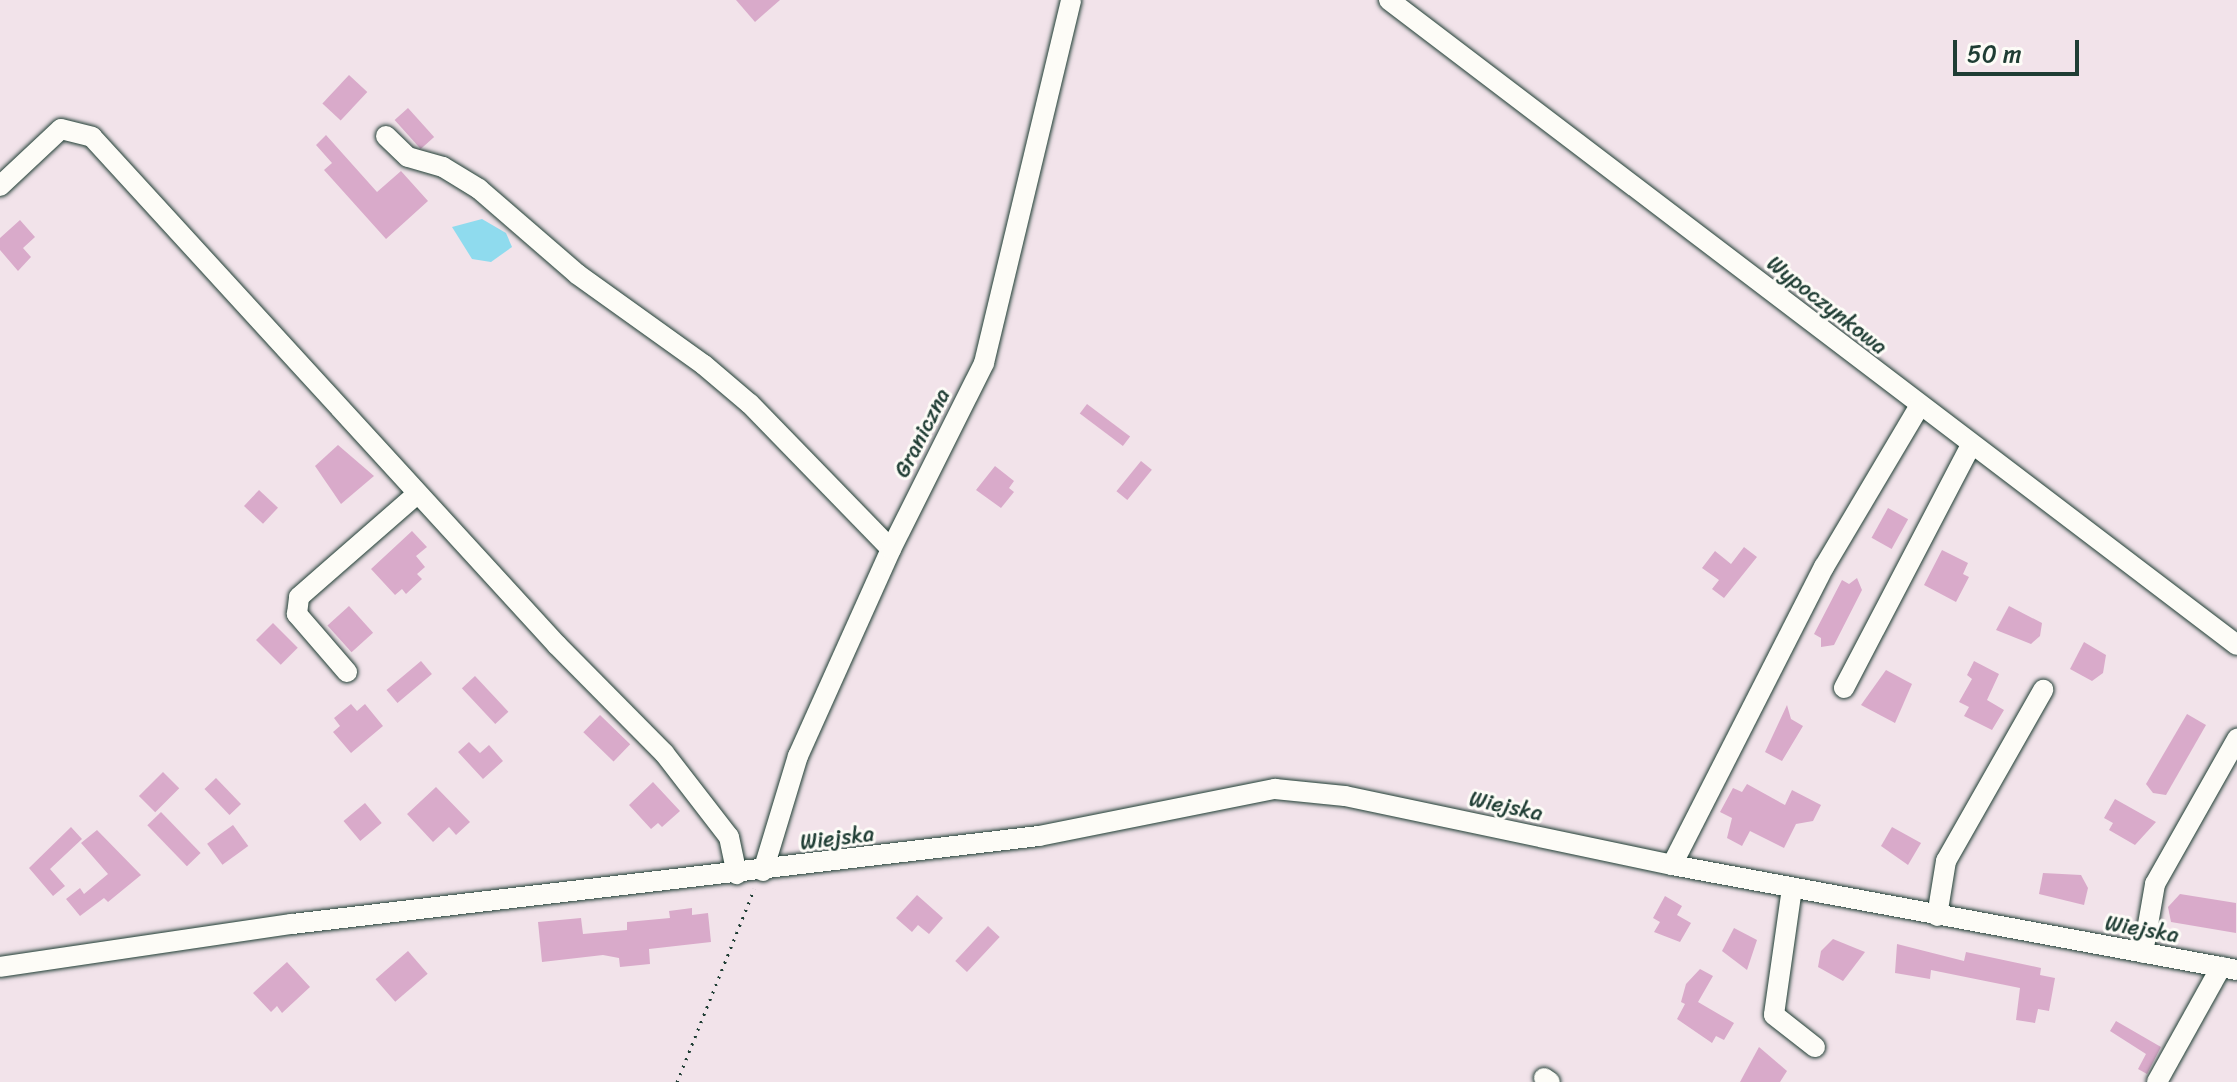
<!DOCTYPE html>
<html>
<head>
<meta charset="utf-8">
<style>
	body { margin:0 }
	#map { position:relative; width:2237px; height:1082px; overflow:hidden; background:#f2e3ea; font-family:Sriracha,sans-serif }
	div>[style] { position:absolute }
	.water>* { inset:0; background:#8fdbee }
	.building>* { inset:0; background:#d9aaca; transform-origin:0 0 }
	.path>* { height:3px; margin-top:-1.5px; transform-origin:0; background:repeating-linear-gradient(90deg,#1f3d34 0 2px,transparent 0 8px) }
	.roads { filter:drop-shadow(0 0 2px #1f3d34) drop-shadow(0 0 2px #1f3d34) }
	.minor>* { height:20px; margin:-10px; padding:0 10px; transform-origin:10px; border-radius:10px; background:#fdfcf7 }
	span { translate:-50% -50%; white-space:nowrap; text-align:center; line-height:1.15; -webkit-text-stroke:6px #fdfcf7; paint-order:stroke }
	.street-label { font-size:22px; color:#1f3d34 }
	.scale { position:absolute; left:1953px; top:40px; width:126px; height:36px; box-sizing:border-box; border:4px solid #1f3d34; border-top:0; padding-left:10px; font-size:24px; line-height:28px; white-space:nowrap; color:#1f3d34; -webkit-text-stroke:6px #fdfcf7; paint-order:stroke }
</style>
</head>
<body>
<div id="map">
	<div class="water">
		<i style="clip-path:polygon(482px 219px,506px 233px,512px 247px,491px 262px,472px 259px,452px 227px)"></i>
	</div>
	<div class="building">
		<i style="clip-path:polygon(736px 0,780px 0,755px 22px)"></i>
		<i style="left:349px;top:75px;width:25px;height:39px;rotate:43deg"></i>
		<i style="left:408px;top:108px;width:39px;height:18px;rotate:48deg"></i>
		<i style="clip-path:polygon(326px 135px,377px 192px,401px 171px,428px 201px,386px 239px,324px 170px,332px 163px,316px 145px)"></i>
		<i style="clip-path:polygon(20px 220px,35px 237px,23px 248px,31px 257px,18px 271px,0 250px,0 238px)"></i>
		<i style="left:1087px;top:404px;width:54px;height:12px;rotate:37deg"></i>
		<i style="clip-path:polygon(338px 445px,374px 476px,341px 504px,315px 466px)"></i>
		<i style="left:1141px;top:461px;width:14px;height:39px;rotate:39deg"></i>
		<i style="clip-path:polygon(995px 466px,1014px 481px,1009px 488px,1014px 492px,1001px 508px,976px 490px)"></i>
		<i style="left:259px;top:490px;width:26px;height:22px;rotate:43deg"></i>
		<i style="left:1888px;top:508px;width:23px;height:34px;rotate:29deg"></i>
		<i style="clip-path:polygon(412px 531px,427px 547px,416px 556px,425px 567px,417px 574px,422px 579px,406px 594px,402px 589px,395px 595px,371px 569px)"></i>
		<i style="clip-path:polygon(1744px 547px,1757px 557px,1724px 598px,1712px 589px,1719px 580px,1702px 568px,1715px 551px,1731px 564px)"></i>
		<i style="clip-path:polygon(1942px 550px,1968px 563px,1963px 574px,1969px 577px,1956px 602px,1924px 585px)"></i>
		<i style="clip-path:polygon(1857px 578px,1862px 590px,1834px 645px,1821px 647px,1821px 638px,1814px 634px,1842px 580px,1849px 584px)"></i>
		<i style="left:349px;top:606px;width:36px;height:29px;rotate:48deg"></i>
		<i style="clip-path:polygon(2009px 606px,2042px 623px,2040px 636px,2031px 644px,1996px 630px)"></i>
		<i style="left:273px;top:623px;width:35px;height:24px;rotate:45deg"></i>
		<i style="clip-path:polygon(2084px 642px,2106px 655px,2103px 673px,2092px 681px,2070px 669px)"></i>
		<i style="left:421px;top:661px;width:17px;height:45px;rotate:50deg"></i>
		<i style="clip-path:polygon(1974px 661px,1999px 674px,1987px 700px,2004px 710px,1992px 730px,1964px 716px,1969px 707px,1959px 702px,1972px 679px,1967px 675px)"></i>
		<i style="clip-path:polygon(1886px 670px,1912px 684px,1895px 723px,1861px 705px)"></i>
		<i style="left:475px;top:676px;width:49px;height:18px;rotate:47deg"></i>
		<i style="clip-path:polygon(351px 704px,357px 711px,365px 704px,383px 726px,351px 753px,333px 732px,340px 726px,334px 718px)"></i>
		<i style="clip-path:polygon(1787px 705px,1791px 719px,1803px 726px,1782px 761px,1765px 752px)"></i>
		<i style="clip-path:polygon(2187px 714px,2206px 725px,2166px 795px,2153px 793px,2146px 784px)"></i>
		<i style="left:600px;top:715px;width:42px;height:24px;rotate:44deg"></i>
		<i style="clip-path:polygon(469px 742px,480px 753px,489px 745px,503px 761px,483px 779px,458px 752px)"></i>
		<i style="left:163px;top:772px;width:23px;height:34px;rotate:45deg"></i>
		<i style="left:216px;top:778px;width:36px;height:16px;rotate:46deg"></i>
		<i style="clip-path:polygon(653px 782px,680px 811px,662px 827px,658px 823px,651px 829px,629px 805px)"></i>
		<i style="clip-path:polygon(1747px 784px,1785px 805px,1792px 790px,1821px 805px,1813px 821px,1796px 824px,1784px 848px,1750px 831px,1742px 846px,1727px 838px,1732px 818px,1720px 812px,1733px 788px,1742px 792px)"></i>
		<i style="clip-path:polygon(436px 787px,470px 822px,456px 835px,449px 827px,433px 842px,407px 814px)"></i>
		<i style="clip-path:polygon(2115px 799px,2156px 822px,2135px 845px,2109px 830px,2113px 823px,2104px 818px)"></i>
		<i style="left:365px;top:803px;width:26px;height:28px;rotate:50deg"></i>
		<i style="left:161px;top:812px;width:57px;height:19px;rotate:46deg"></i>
		<i style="left:233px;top:825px;width:26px;height:32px;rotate:54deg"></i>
		<i style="clip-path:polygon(71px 827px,82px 839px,50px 869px,65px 886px,53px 896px,29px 868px)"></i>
		<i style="clip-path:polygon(1892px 827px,1921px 843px,1908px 865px,1881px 846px)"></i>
		<i style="clip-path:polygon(97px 830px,141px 875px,108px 902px,104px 898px,80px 916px,66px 899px,80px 888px,84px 894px,108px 874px,81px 843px)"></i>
		<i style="clip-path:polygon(2043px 873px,2081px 875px,2088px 888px,2084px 905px,2039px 894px)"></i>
		<i style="clip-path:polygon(2180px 894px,2236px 903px,2236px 933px,2171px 922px,2168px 907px)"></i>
		<i style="clip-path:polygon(917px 895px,943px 918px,929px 934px,918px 925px,912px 932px,896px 918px)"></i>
		<i style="clip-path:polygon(1665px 896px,1682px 906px,1677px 915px,1691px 923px,1680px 942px,1654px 932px,1660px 922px,1653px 918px)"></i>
		<i style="clip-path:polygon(692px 908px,692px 915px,708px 913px,711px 942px,649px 949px,650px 964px,620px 967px,619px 958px,603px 955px,542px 962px,538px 922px,581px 918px,583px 934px,627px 930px,627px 922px,670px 918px,669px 911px)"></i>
		<i style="left:988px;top:926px;width:16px;height:48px;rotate:43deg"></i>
		<i style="clip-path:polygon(1734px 928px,1757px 940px,1747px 970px,1722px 951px)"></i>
		<i style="clip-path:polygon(1833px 939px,1865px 952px,1843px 981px,1818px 967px,1821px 951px)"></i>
		<i style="clip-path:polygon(1897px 944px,1964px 961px,1966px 952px,2041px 968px,2040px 975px,2055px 978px,2049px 1011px,2038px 1009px,2035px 1023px,2016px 1020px,2020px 988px,1931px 970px,1930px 979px,1895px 973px)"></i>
		<i style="left:408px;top:951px;width:30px;height:43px;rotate:49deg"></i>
		<i style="clip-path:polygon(287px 962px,310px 987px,282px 1013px,277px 1006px,271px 1012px,253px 993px)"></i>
		<i style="clip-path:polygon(1700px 969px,1713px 976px,1698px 1002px,1734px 1023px,1724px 1040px,1716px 1036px,1712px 1043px,1677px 1019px,1685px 1004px,1681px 1002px,1686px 984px)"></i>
		<i style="clip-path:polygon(2116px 1021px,2161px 1047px,2147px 1074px,2138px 1069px,2146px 1054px,2110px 1031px)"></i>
		<i style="clip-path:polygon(1759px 1047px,1787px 1071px,1780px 1082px,1740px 1082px)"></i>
	</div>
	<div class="path">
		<i style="left:677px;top:1082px;width:208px;rotate:-68.2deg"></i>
	</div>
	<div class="roads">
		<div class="minor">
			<i style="left:1389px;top:0;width:1065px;rotate:37.26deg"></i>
			<i style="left:386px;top:136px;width:30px;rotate:44deg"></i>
			<i style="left:408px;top:157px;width:36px;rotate:16deg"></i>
			<i style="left:443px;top:167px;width:42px;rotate:31.4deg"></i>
			<i style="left:479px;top:189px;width:130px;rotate:40.9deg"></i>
			<i style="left:577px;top:274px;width:156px;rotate:35.6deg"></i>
			<i style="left:704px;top:365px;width:60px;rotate:40.3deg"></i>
			<i style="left:750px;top:404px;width:202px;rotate:45.8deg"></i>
			<i style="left:0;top:186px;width:83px;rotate:-43.1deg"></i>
			<i style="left:61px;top:129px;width:32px;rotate:14deg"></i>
			<i style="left:92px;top:137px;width:689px;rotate:47.53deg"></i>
			<i style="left:557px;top:645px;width:152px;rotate:45.3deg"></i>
			<i style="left:664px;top:753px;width:106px;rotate:52.3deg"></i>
			<i style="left:729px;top:837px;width:38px;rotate:78deg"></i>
			<i style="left:347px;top:672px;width:77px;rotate:-130.8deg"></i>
			<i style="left:297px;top:614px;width:17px;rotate:-83deg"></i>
			<i style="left:299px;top:597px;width:157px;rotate:-41.1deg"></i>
			<i style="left:1844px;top:688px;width:274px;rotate:-62.4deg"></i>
			<i style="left:1672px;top:865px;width:335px;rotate:-63deg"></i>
			<i style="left:1824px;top:567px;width:186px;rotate:-59.3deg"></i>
			<i style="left:763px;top:871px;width:120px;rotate:-73.1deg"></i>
			<i style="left:798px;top:756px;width:227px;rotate:-65.8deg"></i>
			<i style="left:891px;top:549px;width:208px;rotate:-63.4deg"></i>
			<i style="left:984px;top:363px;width:373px;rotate:-76.5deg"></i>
			<i style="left:1792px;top:888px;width:128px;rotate:98.1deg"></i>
			<i style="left:1774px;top:1015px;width:52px;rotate:38deg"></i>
			<i style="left:1937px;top:916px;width:56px;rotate:-80.7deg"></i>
			<i style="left:1946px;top:861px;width:197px;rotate:-60.4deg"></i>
			<i style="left:2143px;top:953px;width:70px;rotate:-80.1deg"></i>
			<i style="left:2155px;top:884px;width:167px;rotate:-60.5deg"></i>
			<i style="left:0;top:967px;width:295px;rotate:-8.4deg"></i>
			<i style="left:292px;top:924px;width:752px;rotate:-6.72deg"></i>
			<i style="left:1039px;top:836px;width:241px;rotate:-11.3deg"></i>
			<i style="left:1275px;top:789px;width:70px;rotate:5.7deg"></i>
			<i style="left:1345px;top:796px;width:334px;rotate:11.9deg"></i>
			<i style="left:1672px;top:865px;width:575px;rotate:10.53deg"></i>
			<i style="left:1544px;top:1078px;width:7px;rotate:34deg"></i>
			<i style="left:2157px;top:1082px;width:132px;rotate:-60.9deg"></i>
		</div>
	</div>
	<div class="street-label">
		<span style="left:1827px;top:305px;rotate:38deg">Wypoczynkowa</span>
		<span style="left:922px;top:433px;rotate:-63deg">Graniczna</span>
		<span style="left:1506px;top:806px;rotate:12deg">Wiejska</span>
		<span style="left:837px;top:838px;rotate:-7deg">Wiejska</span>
		<span style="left:2142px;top:929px;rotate:10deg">Wiejska</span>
	</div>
	<div class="scale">50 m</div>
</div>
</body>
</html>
